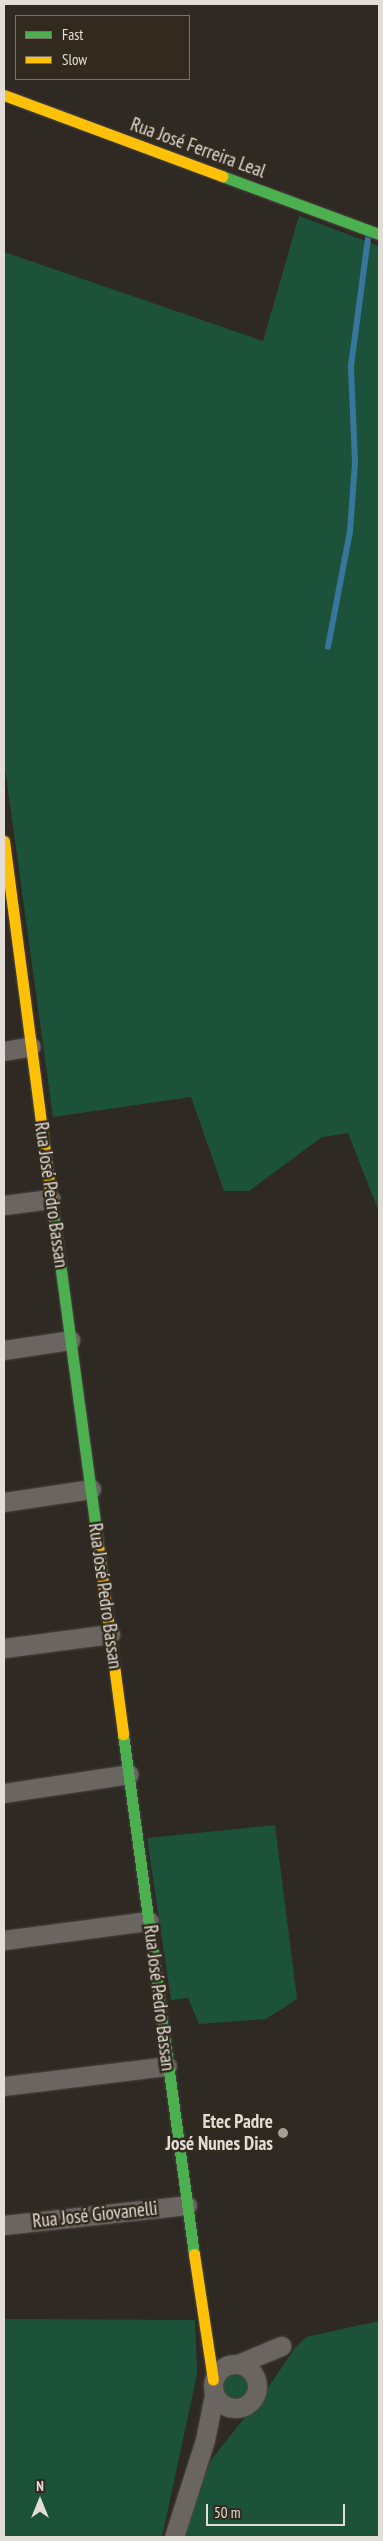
<!DOCTYPE html>
<html>
<head>
<meta charset="utf-8">
<style>
	body { margin:0 }
	#map { position:relative; width:383px; height:2541px; overflow:hidden; background:#2f2924; font-family:"PT Sans Narrow",sans-serif }
	div>[style] { position:absolute }
	.green>* { inset:0; background:#1c5239 }
	.round { border-radius:50% }
	.stream>* { height:5.5px; margin:-2.75px; padding:0 2.75px; transform-origin:2.75px; border-radius:2.75px; background:#38769c }
	.roads { filter:drop-shadow(0 0 1px #4b4642) drop-shadow(0 0 1px #4b4642) }
	.street>* { height:19px; margin:-9.5px; padding:0 9.5px; transform-origin:9.5px; border-radius:9.5px; background:#6a6560 }
	.street>.ring { margin:-9.5px; padding:0; box-sizing:content-box; background:none; border:19px solid #6a6560; border-radius:50% }
	.fast>* { height:11px; margin:-5.5px; padding:0 5.5px; transform-origin:5.5px; border-radius:5.5px; background:#4caf50 }
	.slow>* { height:11px; margin:-5.5px; padding:0 5.5px; transform-origin:5.5px; border-radius:5.5px; background:#ffc107 }
	.dots>* { width:14px; height:14px; translate:-50% -50%; box-sizing:border-box; border:2px solid #332a1f; border-radius:50% }
	span { translate:-50% -50%; white-space:nowrap; text-align:center; line-height:1.15; -webkit-text-stroke:5px #332a1f; paint-order:stroke }
	.street-label { font-size:19px; color:#e2ddd6 }
	.poi-label { font-size:19px; color:#e2ddd6; font-weight:700 }
	.right { translate:-100% -50%; text-align:right }
	.frame { position:absolute; inset:0; border:5px solid #e2ddd6; pointer-events:none }
	.legend { position:absolute; left:15px; top:15px; width:175px; height:65px; box-sizing:border-box; background:#332a1f; border:1px solid #797268; margin:0; padding:6px 9px; list-style:none; font-size:15px; color:#e2ddd6 }
	.legend li { display:flex; align-items:center; gap:10px; height:25px }
	.legend b { width:25px; border:1px solid #797268 }
	.north { position:absolute; left:15px; top:2476px; width:50px; height:50px; -webkit-text-stroke:4px #332a1f; paint-order:stroke; rotate:0deg; font-size:14px; font-weight:700; line-height:20px; text-align:center; color:#e2ddd6 }
	.north::after { content:''; display:block; margin:auto; width:18px; height:22px; background:#e2ddd6; clip-path:polygon(50% 0,100% 100%,50% 72%,0 100%) }
	.scale { position:absolute; left:206px; top:2504px; width:139px; height:22px; box-sizing:border-box; border:2px solid #e2ddd6; border-top:0; padding-left:6px; font-size:15px; line-height:18px; white-space:nowrap; color:#e2ddd6; -webkit-text-stroke:4px #332a1f; paint-order:stroke }
</style>
</head>
<body>
<div id="map">
	<div class="green">
		<i style="clip-path:polygon(299px 216px,379px 246px,379px 1212px,348px 1133px,322px 1137px,249px 1191px,224px 1191px,191px 1097px,53px 1117px,4px 761px,4px 252px,263px 341px)"></i>
		<i style="clip-path:polygon(275px 1825px,297px 1999px,266px 2019px,199px 2024px,188px 1998px,171px 2000px,147px 1838px)"></i>
		<i style="clip-path:polygon(4px 2319px,195px 2320px,197px 2374px,162px 2537px,4px 2537px)"></i>
		<i style="clip-path:polygon(379px 2321px,379px 2537px,185px 2537px,193px 2502px,211px 2460px,265px 2392px,295px 2348px,306px 2337px)"></i>
		<i class="round" style="left:221px;top:2371px;width:30px;height:30px"></i>
	</div>
	<div class="stream">
		<i style="left:328px;top:647px;width:117px;rotate:-79.2deg"></i>
		<i style="left:350px;top:532px;width:69px;rotate:-85.9deg"></i>
		<i style="left:355px;top:463px;width:97px;rotate:-92.4deg"></i>
		<i style="left:351px;top:366px;width:129px;rotate:-82.4deg"></i>
	</div>
	<div class="roads">
		<div class="street">
			<i style="left:4px;top:1051px;width:27px;rotate:-10deg"></i>
			<i style="left:4px;top:1205px;width:47px;rotate:-7.3deg"></i>
			<i style="left:4px;top:1350px;width:67px;rotate:-8.6deg"></i>
			<i style="left:4px;top:1502px;width:88px;rotate:-8.5deg"></i>
			<i style="left:4px;top:1648px;width:107px;rotate:-7.5deg"></i>
			<i style="left:4px;top:1793px;width:126px;rotate:-8.6deg"></i>
			<i style="left:4px;top:1940px;width:146px;rotate:-7.5deg"></i>
			<i style="left:4px;top:2086px;width:164px;rotate:-7deg"></i>
			<i style="left:4px;top:2225px;width:184px;rotate:-6.2deg"></i>
			<i class="ring" style="left:213px;top:2364px;width:25px;height:25px"></i>
			<i style="left:238px;top:2364px;width:47px;rotate:-22.7deg"></i>
			<i style="left:174px;top:2537px;width:102px;rotate:-72.3deg"></i>
			<i style="left:205px;top:2440px;width:46px;rotate:-78.7deg"></i>
		</div>
		<div class="fast">
			<i style="left:222px;top:176px;width:167px;rotate:20.3deg"></i>
			<i style="left:52px;top:1204px;width:337px;rotate:82.3deg"></i>
			<i style="left:123px;top:1734px;width:525px;rotate:82.23deg"></i>
		</div>
		<div class="slow">
			<i style="left:4px;top:95px;width:233px;rotate:20.4deg"></i>
			<i style="left:4px;top:841px;width:366px;rotate:82.5deg"></i>
			<i style="left:97px;top:1538px;width:198px;rotate:82.4deg"></i>
			<i style="left:194px;top:2254px;width:127px;rotate:81.4deg"></i>
		</div>
	</div>
	<div class="dots">
		<i style="left:283px;top:2133px;background:#a39e98"></i>
	</div>
	<div class="street-label">
		<span style="left:198px;top:148px;rotate:20deg">Rua José Ferreira Leal</span>
		<span style="left:51px;top:1195px;rotate:82deg">Rua José Pedro Bassan</span>
		<span style="left:105px;top:1596px;rotate:82deg">Rua José Pedro Bassan</span>
		<span style="left:159px;top:1998px;rotate:83deg">Rua José Pedro Bassan</span>
		<span style="left:95px;top:2215px;rotate:-6deg">Rua José Giovanelli</span>
	</div>
	<div class="poi-label">
		<span class="right" style="left:273px;top:2133px">Etec Padre<br>José Nunes Dias</span>
	</div>
	<div class="frame"></div>
	<ul class="legend">
	<li><b style="height:6px;background:#4caf50"></b>Fast</li>
	<li><b style="height:6px;background:#ffc107"></b>Slow</li>
	</ul>
	<div class="north">N</div>
	<div class="scale">50 m</div>
</div>
</body>
</html>
